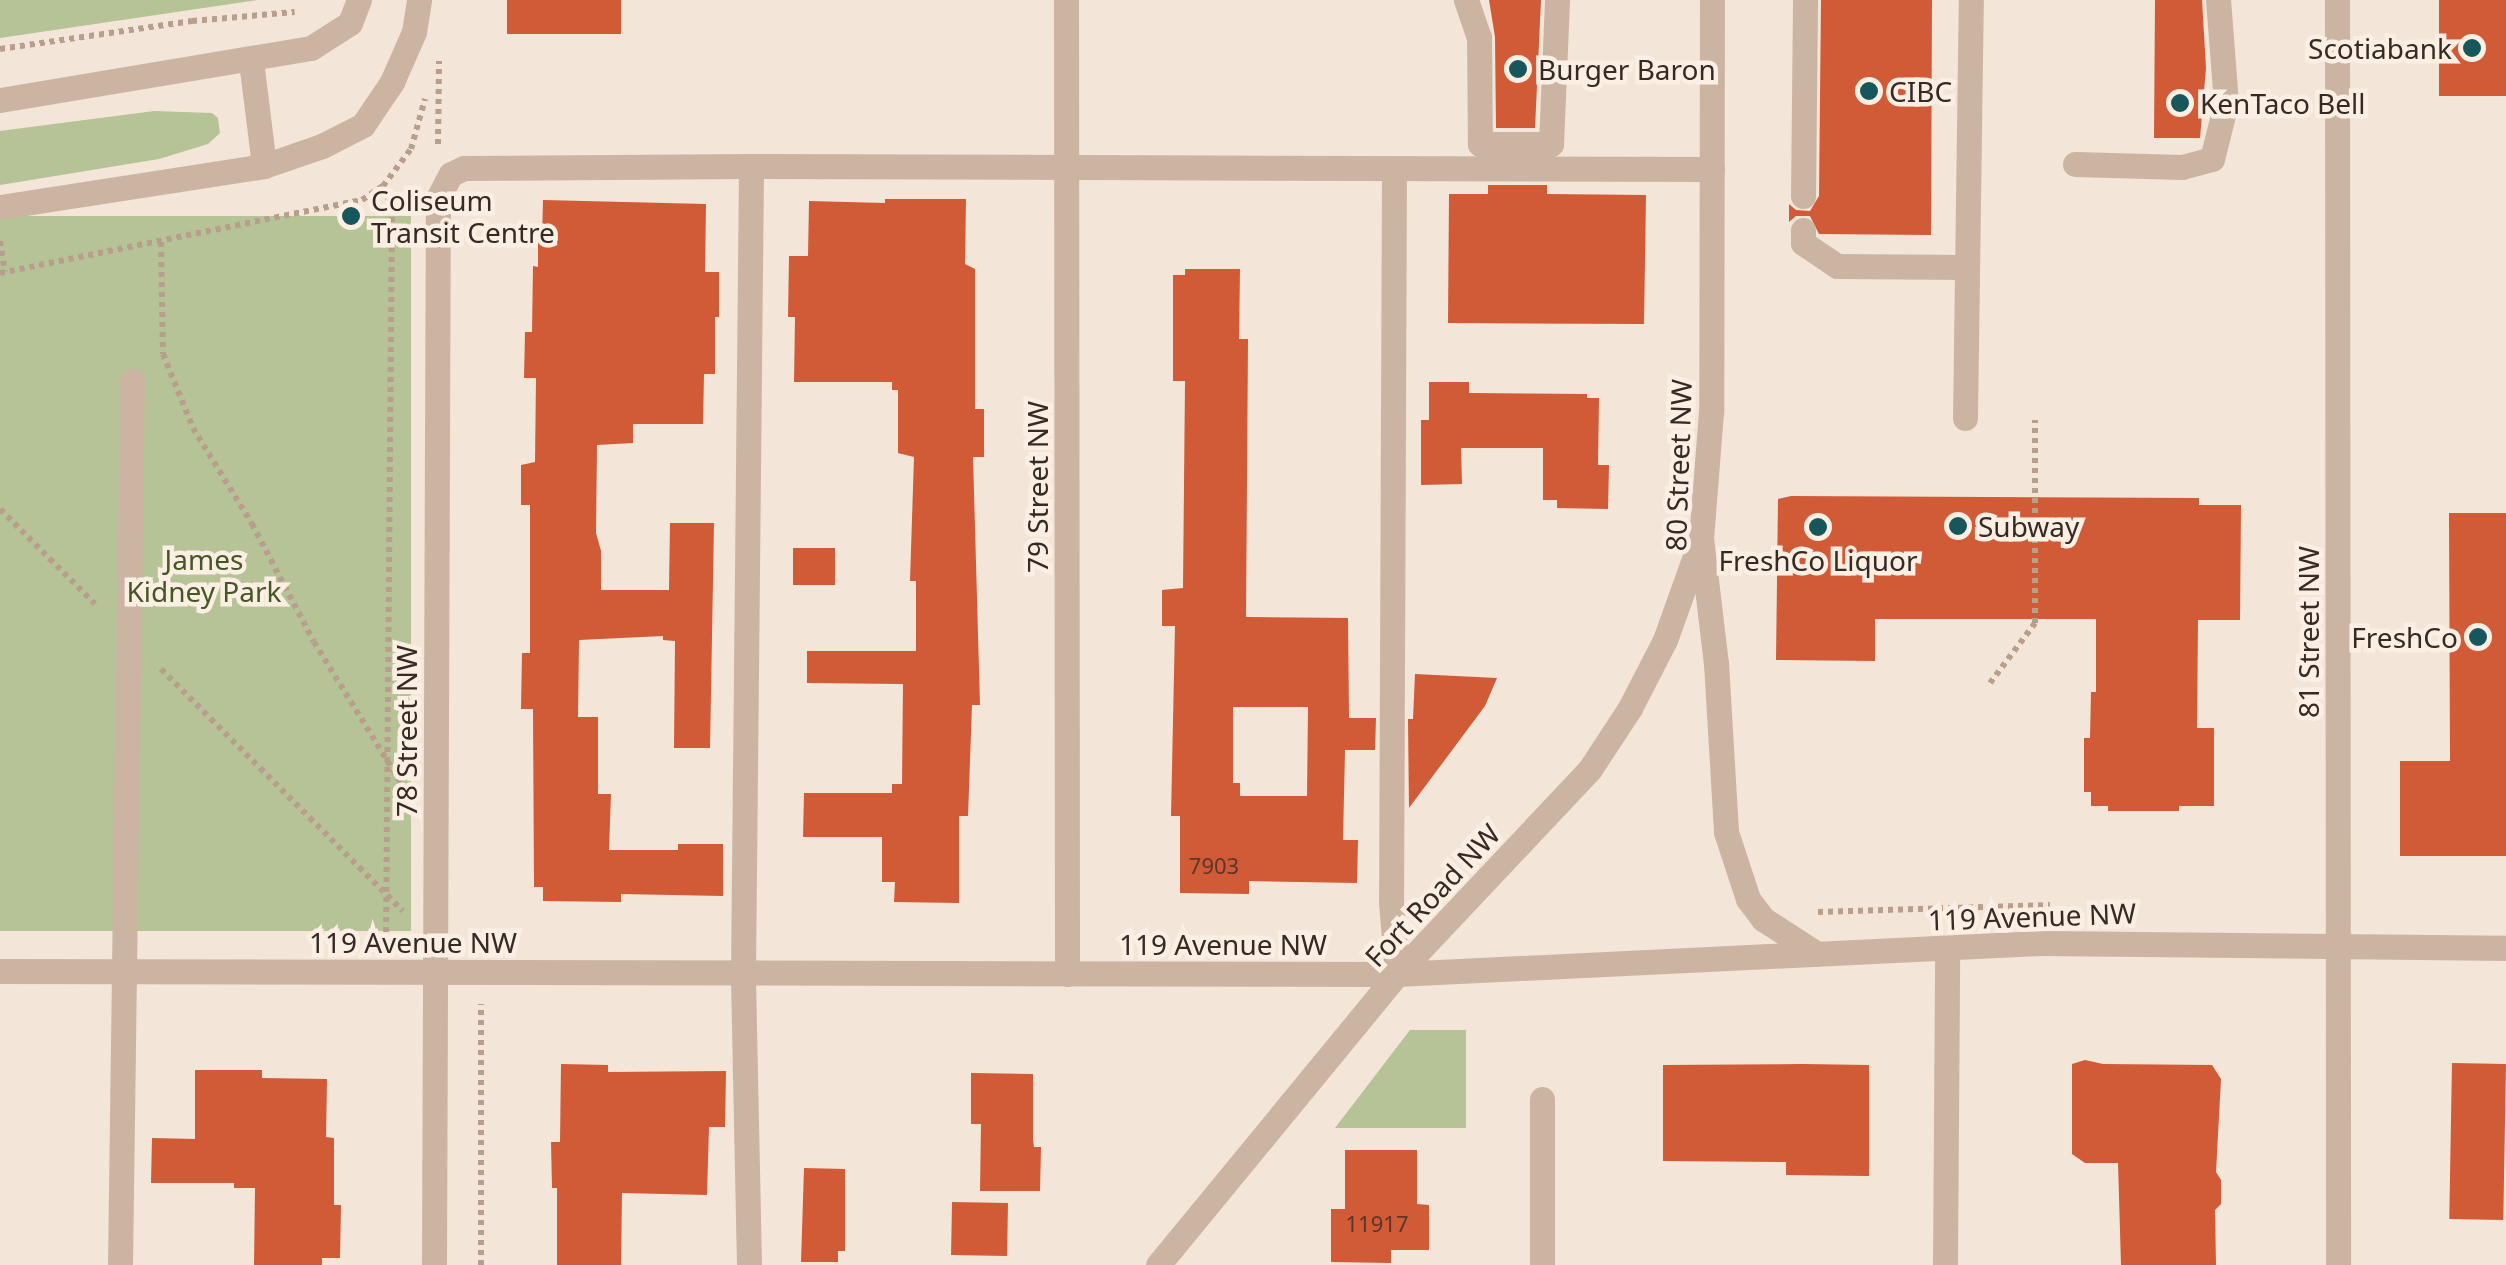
<!DOCTYPE html>
<html>
<head>
<meta charset="utf-8">
<style>
	body { margin:0 }
	#map { position:relative; width:2506px; height:1265px; overflow:hidden; background:#f3e5d7; font-family:"Noto Sans",sans-serif }
	div>[style] { position:absolute }
	.green>* { inset:0; background:#b5c396; transform-origin:0 0 }
	.building>* { inset:0; background:#d15a37; transform-origin:0 0 }
	.path>* { height:6px; margin-top:-3px; transform-origin:0; background:repeating-linear-gradient(90deg,#b89e8c 0 5px,transparent 0 10px) }
	.minor>* { height:25px; margin:-12.5px; padding:0 12.5px; transform-origin:12.5px; border-radius:12.5px; background:#ccb4a2 }
	.dots>* { width:28px; height:28px; translate:-50% -50%; box-sizing:border-box; border:5px solid #fbefe3; border-radius:50% }
	span { translate:-50% -50%; white-space:nowrap; text-align:center; line-height:1.15; -webkit-text-stroke:9px #fbefe3; paint-order:stroke }
	.number-label { font-size:22px; color:#5d362a }
	.number-label span { -webkit-text-stroke-width:0 }
	.poi-label { font-size:28px; color:#362a25 }
	.right { translate:-100% -50%; text-align:right }
	.left { translate:0 -50%; text-align:left }
	.street-label { font-size:28px; color:#362a25 }
	.park-label { font-size:28px; color:#455627 }
</style>
</head>
<body>
<div id="map">
	<div class="green">
		<i style="clip-path:polygon(0 0,257px 0,0 38px)"></i>
		<i style="clip-path:polygon(154px 111px,212px 113px,218px 118px,220px 133px,208px 144px,159px 159px,0 185px,0 131px)"></i>
		<i style="left:411px;top:216px;width:715px;height:417px;rotate:90deg"></i>
		<i style="clip-path:polygon(1410px 1030px,1466px 1030px,1466px 1128px,1335px 1128px)"></i>
	</div>
	<div class="building">
		<i style="left:507px;top:0;width:114px;height:34px"></i>
		<i style="clip-path:polygon(1489px 0,1541px 0,1535px 128px,1496px 128px,1495px 37px)"></i>
		<i style="clip-path:polygon(1821px 0,1932px 0,1931px 235px,1819px 234px,1810px 216px,1796px 216px,1789px 222px,1789px 204px,1796px 210px,1810px 211px,1819px 196px)"></i>
		<i style="clip-path:polygon(2155px 0,2202px 0,2206px 68px,2200px 138px,2154px 138px)"></i>
		<i style="left:2439px;top:0;width:67px;height:96px"></i>
		<i style="clip-path:polygon(1488px 185px,1547px 185px,1547px 194px,1646px 195px,1644px 324px,1448px 323px,1449px 194px,1488px 194px)"></i>
		<i style="clip-path:polygon(885px 199px,966px 199px,965px 264px,975px 269px,975px 409px,984px 409px,984px 457px,973px 457px,980px 705px,972px 705px,968px 816px,959px 816px,959px 903px,894px 902px,895px 882px,882px 882px,882px 837px,803px 837px,804px 793px,892px 793px,892px 784px,902px 784px,903px 684px,807px 683px,807px 651px,916px 651px,916px 581px,910px 581px,914px 457px,898px 453px,898px 390px,892px 390px,892px 382px,794px 382px,795px 317px,788px 317px,789px 256px,808px 256px,809px 201px,885px 203px)"></i>
		<i style="clip-path:polygon(543px 200px,706px 204px,705px 272px,719px 272px,719px 317px,715px 317px,715px 374px,704px 374px,703px 424px,633px 424px,633px 443px,597px 445px,596px 533px,601px 551px,601px 590px,669px 590px,670px 523px,714px 523px,710px 748px,674px 748px,675px 641px,663px 640px,663px 636px,579px 640px,578px 717px,598px 717px,598px 794px,611px 794px,609px 850px,678px 850px,678px 844px,723px 844px,723px 896px,621px 894px,621px 902px,543px 901px,543px 887px,534px 887px,533px 709px,521px 709px,522px 653px,530px 653px,530px 505px,521px 505px,521px 465px,535px 462px,536px 378px,524px 378px,525px 332px,532px 332px,533px 266px,538px 267px,538px 239px,542px 239px)"></i>
		<i style="clip-path:polygon(evenodd,1185px 269px,1240px 269px,1239px 339px,1248px 339px,1246px 617px,1348px 618px,1349px 718px,1376px 718px,1375px 750px,1345px 750px,1343px 840px,1358px 840px,1357px 883px,1249px 881px,1249px 894px,1180px 893px,1180px 816px,1171px 816px,1175px 626px,1162px 626px,1162px 590px,1183px 588px,1185px 381px,1173px 381px,1173px 275px,1185px 275px,1185px 269px,1233px 707px,1308px 707px,1307px 796px,1240px 796px,1240px 783px,1233px 783px,1233px 707px)"></i>
		<i style="clip-path:polygon(1429px 382px,1469px 382px,1469px 393px,1587px 394px,1587px 398px,1599px 398px,1598px 465px,1609px 465px,1608px 509px,1557px 508px,1557px 500px,1543px 500px,1543px 448px,1461px 448px,1462px 484px,1421px 485px,1421px 420px,1429px 420px)"></i>
		<i style="clip-path:polygon(1791px 496px,2199px 498px,2199px 505px,2241px 505px,2240px 620px,2198px 620px,2197px 728px,2214px 728px,2214px 806px,2179px 806px,2179px 811px,2108px 811px,2108px 806px,2091px 806px,2091px 792px,2084px 792px,2084px 738px,2090px 738px,2091px 692px,2096px 692px,2096px 619px,1875px 619px,1875px 661px,1776px 660px,1778px 499px)"></i>
		<i style="clip-path:polygon(2449px 513px,2506px 513px,2506px 856px,2400px 856px,2400px 761px,2450px 761px)"></i>
		<i style="left:793px;top:548px;width:42px;height:37px"></i>
		<i style="clip-path:polygon(1415px 674px,1497px 678px,1485px 706px,1409px 808px,1408px 719px,1413px 719px)"></i>
		<i style="clip-path:polygon(2085px 1060px,2103px 1064px,2212px 1065px,2221px 1079px,2216px 1172px,2221px 1180px,2221px 1204px,2215px 1210px,2216px 1265px,2121px 1265px,2118px 1163px,2085px 1163px,2072px 1154px,2072px 1064px)"></i>
		<i style="left:2452px;top:1063px;width:54px;height:156px;rotate:1deg"></i>
		<i style="clip-path:polygon(561px 1064px,608px 1065px,608px 1072px,726px 1071px,725px 1127px,709px 1127px,707px 1195px,622px 1193px,621px 1265px,557px 1265px,557px 1188px,552px 1188px,551px 1142px,560px 1142px)"></i>
		<i style="clip-path:polygon(1803px 1064px,1869px 1065px,1869px 1176px,1786px 1175px,1786px 1162px,1663px 1161px,1663px 1065px)"></i>
		<i style="clip-path:polygon(195px 1070px,262px 1070px,262px 1078px,327px 1079px,326px 1137px,334px 1138px,334px 1205px,341px 1205px,340px 1258px,322px 1258px,322px 1265px,254px 1265px,255px 1188px,234px 1188px,234px 1183px,151px 1183px,152px 1138px,195px 1139px)"></i>
		<i style="clip-path:polygon(971px 1073px,1033px 1074px,1033px 1140px,1034px 1147px,1041px 1147px,1040px 1191px,980px 1191px,981px 1124px,971px 1124px)"></i>
		<i style="clip-path:polygon(1345px 1150px,1417px 1150px,1417px 1204px,1429px 1205px,1429px 1250px,1391px 1250px,1391px 1263px,1331px 1262px,1331px 1209px,1345px 1209px)"></i>
		<i style="clip-path:polygon(804px 1168px,845px 1169px,845px 1251px,838px 1251px,838px 1262px,801px 1262px)"></i>
		<i style="left:952px;top:1202px;width:56px;height:53px;rotate:1deg"></i>
	</div>
	<div class="path">
		<i style="left:0;top:49px;width:194px;rotate:-8.3deg"></i>
		<i style="left:192px;top:21px;width:103px;rotate:-5deg"></i>
		<i style="left:438px;top:144px;width:83px;rotate:-89.3deg"></i>
		<i style="left:383px;top:186px;width:23px;rotate:67deg"></i>
		<i style="left:392px;top:207px;width:731px;rotate:90.47deg"></i>
		<i style="left:0;top:241px;width:31px;rotate:81deg"></i>
		<i style="left:161px;top:242px;width:112px;rotate:89deg"></i>
		<i style="left:163px;top:354px;width:80px;rotate:67.9deg"></i>
		<i style="left:193px;top:428px;width:113px;rotate:58.4deg"></i>
		<i style="left:252px;top:524px;width:133px;rotate:62.3deg"></i>
		<i style="left:314px;top:642px;width:166px;rotate:58.3deg"></i>
		<i style="left:0;top:273px;width:369px;rotate:-11.4deg"></i>
		<i style="left:362px;top:200px;width:25px;rotate:-34deg"></i>
		<i style="left:383px;top:186px;width:46px;rotate:-52.9deg"></i>
		<i style="left:411px;top:149px;width:52px;rotate:-74.4deg"></i>
		<i style="left:0;top:509px;width:134px;rotate:45deg"></i>
		<i style="left:161px;top:669px;width:342px;rotate:45deg"></i>
		<i style="left:1990px;top:683px;width:75px;rotate:-53.1deg"></i>
		<i style="left:2035px;top:623px;width:203px;rotate:-90deg"></i>
		<i style="left:1818px;top:912px;width:232px;rotate:-1.7deg"></i>
		<i style="left:481px;top:1265px;width:261px;rotate:-90deg"></i>
	</div>
	<div class="minor">
		<i style="left:1066px;top:0;width:974px;rotate:89.94deg"></i>
		<i style="left:1466px;top:0;width:39px;rotate:71deg"></i>
		<i style="left:1479px;top:37px;width:107px;rotate:89.5deg"></i>
		<i style="left:1480px;top:144px;width:71px"></i>
		<i style="left:1551px;top:144px;width:144px;rotate:-87.6deg"></i>
		<i style="left:1712px;top:0;width:412px;rotate:90.1deg"></i>
		<i style="left:1711px;top:412px;width:126px;rotate:94.5deg"></i>
		<i style="left:1701px;top:538px;width:126px;rotate:83.2deg"></i>
		<i style="left:1716px;top:663px;width:169px;rotate:86.6deg"></i>
		<i style="left:1726px;top:832px;width:71px;rotate:71.8deg"></i>
		<i style="left:1748px;top:899px;width:25px;rotate:53deg"></i>
		<i style="left:1763px;top:919px;width:64px;rotate:32.9deg"></i>
		<i style="left:2337px;top:0;width:1265px;rotate:89.95deg"></i>
		<i style="left:251px;top:61px;width:106px;rotate:82.9deg"></i>
		<i style="left:0;top:100px;width:315px;rotate:-9.5deg"></i>
		<i style="left:311px;top:48px;width:46px;rotate:-32.7deg"></i>
		<i style="left:350px;top:23px;width:25px;rotate:-69deg"></i>
		<i style="left:2075px;top:164px;width:107px;rotate:1.6deg"></i>
		<i style="left:2182px;top:167px;width:31px;rotate:-15deg"></i>
		<i style="left:2212px;top:159px;width:58px;rotate:-76deg"></i>
		<i style="left:2226px;top:103px;width:103px;rotate:-94.4deg"></i>
		<i style="left:1394px;top:170px;width:732px;rotate:90.23deg"></i>
		<i style="left:1391px;top:902px;width:72px;rotate:85.2deg"></i>
		<i style="left:1803px;top:196px;width:196px;rotate:-89.4deg"></i>
		<i style="left:0;top:207px;width:267px;rotate:-8.8deg"></i>
		<i style="left:264px;top:166px;width:61px;rotate:-19deg"></i>
		<i style="left:322px;top:146px;width:46px;rotate:-27.1deg"></i>
		<i style="left:363px;top:125px;width:52px;rotate:-56deg"></i>
		<i style="left:392px;top:82px;width:55px;rotate:-66.3deg"></i>
		<i style="left:414px;top:32px;width:32px;rotate:-81deg"></i>
		<i style="left:1803px;top:230px;width:13px;rotate:90deg"></i>
		<i style="left:1803px;top:243px;width:41px;rotate:34.1deg"></i>
		<i style="left:1837px;top:266px;width:130px;rotate:0.4deg"></i>
		<i style="left:1965px;top:418px;width:418px;rotate:-89.2deg"></i>
		<i style="left:0;top:971px;width:1397px;rotate:0.12deg"></i>
		<i style="left:1397px;top:974px;width:644px;rotate:-2.76deg"></i>
		<i style="left:2040px;top:943px;width:466px;rotate:0.6deg"></i>
		<i style="left:1542px;top:1099px;width:166px;rotate:90deg"></i>
		<i style="left:120px;top:1265px;width:884px;rotate:-89.22deg"></i>
		<i style="left:434px;top:1265px;width:1067px;rotate:-89.79deg"></i>
		<i style="left:438px;top:198px;width:27px;rotate:-62deg"></i>
		<i style="left:451px;top:174px;width:14px;rotate:-25deg"></i>
		<i style="left:464px;top:168px;width:287px;rotate:-0.4deg"></i>
		<i style="left:751px;top:166px;width:961px;rotate:0.18deg"></i>
		<i style="left:749px;top:1265px;width:292px;rotate:-91.2deg"></i>
		<i style="left:743px;top:973px;width:807px;rotate:-89.43deg"></i>
		<i style="left:1158px;top:1265px;width:377px;rotate:-50.6deg"></i>
		<i style="left:1397px;top:974px;width:282px;rotate:-46.7deg"></i>
		<i style="left:1590px;top:769px;width:73px;rotate:-56.7deg"></i>
		<i style="left:1630px;top:708px;width:76px;rotate:-62.8deg"></i>
		<i style="left:1665px;top:640px;width:104px;rotate:-70.3deg"></i>
		<i style="left:1945px;top:1265px;width:317px;rotate:-89.6deg"></i>
	</div>
	<div class="dots">
		<i style="left:2472px;top:48px;background:#17575b"></i>
		<i style="left:1518px;top:69px;background:#17575b"></i>
		<i style="left:1869px;top:91px;background:#17575b"></i>
		<i style="left:2180px;top:103px;background:#17575b"></i>
		<i style="left:351px;top:216px;background:#17575b"></i>
		<i style="left:1958px;top:526px;background:#17575b"></i>
		<i style="left:1818px;top:527px;background:#17575b"></i>
		<i style="left:2478px;top:637px;background:#17575b"></i>
	</div>
	<div class="number-label">
		<span style="left:1214px;top:866px">7903</span>
		<span style="left:1377px;top:1224px">11917</span>
	</div>
	<div class="poi-label">
		<span class="right" style="left:2452px;top:48px">Scotiabank</span>
		<span class="left" style="left:1538px;top:69px">Burger Baron</span>
		<span class="left" style="left:1889px;top:91px">CIBC</span>
		<span class="left" style="left:2200px;top:103px">KenTaco Bell</span>
		<span class="left" style="left:371px;top:216px">Coliseum<br>Transit Centre</span>
		<span class="left" style="left:1978px;top:526px">Subway</span>
		<span style="left:1818px;top:560px">FreshCo Liquor</span>
		<span class="right" style="left:2458px;top:637px">FreshCo</span>
	</div>
	<div class="street-label">
		<span style="left:1678px;top:465px;rotate:-88deg">80 Street NW</span>
		<span style="left:1037px;top:487px;rotate:-90deg">79 Street NW</span>
		<span style="left:2308px;top:632px;rotate:-90deg">81 Street NW</span>
		<span style="left:406px;top:731px;rotate:-90deg">78 Street NW</span>
		<span style="left:1432px;top:895px;rotate:-47deg">Fort Road NW</span>
		<span style="left:2032px;top:916px;rotate:-2deg">119 Avenue NW</span>
		<span style="left:413px;top:942px">119 Avenue NW</span>
		<span style="left:1223px;top:944px">119 Avenue NW</span>
	</div>
	<div class="park-label">
		<span style="left:204px;top:575px">James<br>Kidney Park</span>
	</div>
</div>
</body>
</html>
